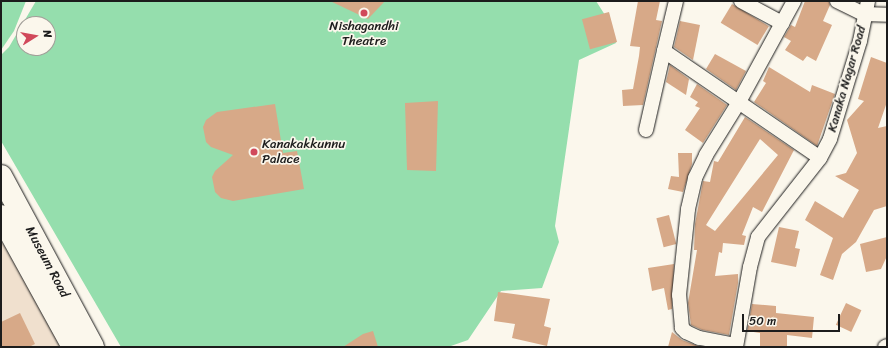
<!DOCTYPE html>
<html>
<head>
<meta charset="utf-8">
<style>
	body { margin:0 }
	#map { position:relative; width:888px; height:348px; overflow:hidden; background:#fbf7ec; font-family:Sriracha,sans-serif }
	div>[style] { position:absolute }
	.built>* { inset:0; background:#f0e0ce }
	.green>* { inset:0; background:#95dead }
	.building>* { inset:0; background:#d7a988; transform-origin:0 0 }
	.roads { filter:drop-shadow(0 0 1px #1c1c1c) drop-shadow(0 0 1px #1c1c1c) }
	.street>* { height:14px; margin:-7px; padding:0 7px; transform-origin:7px; border-radius:7px; background:#fbf7ec }
	.primary>* { height:22px; margin:-11px; padding:0 11px; transform-origin:11px; border-radius:11px; background:#fbf7ec }
	.dots>* { width:11px; height:11px; translate:-50% -50%; box-sizing:border-box; border:2px solid #fbf7ec; border-radius:50% }
	span { translate:-50% -50%; white-space:nowrap; text-align:center; line-height:1.15; -webkit-text-stroke:3.5px #fbf7ec; paint-order:stroke }
	.poi-label { font-size:13px; color:#1c1c1c }
	.left { translate:0 -50%; text-align:left }
	.street-label { font-size:13px; color:#1c1c1c }
	.frame { position:absolute; inset:0; border:2px solid #1c1c1c; pointer-events:none }
	.north { position:absolute; left:16px; top:16px; width:40px; height:40px; box-sizing:border-box; background:#fbf7ec; border:1px solid #a29f99; border-radius:50%; rotate:79deg; font-size:11px; font-weight:700; line-height:16px; text-align:center; color:#1c1c1c }
	.north::after { content:''; display:block; margin:auto; width:14px; height:18px; background:#d1495b; clip-path:polygon(50% 0,100% 100%,50% 72%,0 100%) }
	.scale { position:absolute; left:742px; top:314px; width:98px; height:18px; box-sizing:border-box; border:2px solid #1c1c1c; border-top:0; padding-left:5px; font-size:12px; line-height:14px; white-space:nowrap; color:#1c1c1c; -webkit-text-stroke:3px #fbf7ec; paint-order:stroke }
</style>
</head>
<body>
<div id="map">
	<div class="built">
		<i style="clip-path:polygon(1px 240px,62px 347px,1px 347px)"></i>
	</div>
	<div class="green">
		<i style="clip-path:polygon(1px 1px,26px 1px,14px 31px,1px 50px)"></i>
		<i style="clip-path:polygon(evenodd,36px 1px,596px 1px,605px 15px,616px 43px,579px 60px,555px 226px,559px 242px,542px 288px,501px 291px,468px 340px,448px 347px,121px 347px,1px 141px,1px 55px,9px 47px,36px 1px,24px 24px,48px 24px,48px 48px,24px 48px,24px 24px)"></i>
	</div>
	<div class="building">
		<i style="clip-path:polygon(330px 1px,385px 1px,368px 19px)"></i>
		<i style="clip-path:polygon(638px 1px,660px 1px,656px 20px,662px 21px,643px 105px,623px 106px,622px 90px,633px 89px,639px 56px,640px 47px,630px 46px)"></i>
		<i style="clip-path:polygon(805px 1px,829px 1px,830px 5px,823px 21px,832px 25px,816px 61px,807px 56px,803px 61px,785px 50px,791px 41px,784px 37px,791px 25px,795px 27px)"></i>
		<i style="left:732px;top:4px;width:43px;height:22px;rotate:31deg"></i>
		<i style="left:609px;top:12px;width:31px;height:28px;rotate:75deg"></i>
		<i style="clip-path:polygon(680px 21px,700px 25px,693px 60px,674px 47px)"></i>
		<i style="clip-path:polygon(715px 54px,746px 71px,736px 90px,706px 69px)"></i>
		<i style="clip-path:polygon(871px 57px,887px 63px,887px 102px,878px 128px,887px 126px,887px 206px,874px 210px,856px 242px,842px 254px,833px 280px,820px 275px,833px 238px,805px 220px,815px 201px,843px 218px,859px 190px,835px 176px,846px 173px,857px 153px,847px 120px,864px 101px,858px 99px)"></i>
		<i style="clip-path:polygon(670px 65px,689px 79px,686px 95px,666px 82px)"></i>
		<i style="clip-path:polygon(769px 67px,810px 92px,812px 85px,835px 94px,817px 146px,754px 102px,766px 83px,763px 81px)"></i>
		<i style="clip-path:polygon(697px 84px,727px 105px,703px 143px,685px 130px,700px 108px,695px 106px,698px 102px,690px 97px)"></i>
		<i style="clip-path:polygon(438px 101px,436px 171px,407px 170px,405px 103px)"></i>
		<i style="clip-path:polygon(275px 104px,283px 153px,297px 151px,304px 189px,233px 201px,221px 198px,215px 192px,212px 177px,215px 171px,233px 155px,211px 147px,206px 142px,203px 127px,206px 120px,217px 112px)"></i>
		<i style="clip-path:polygon(evenodd,745px 117px,794px 150px,762px 212px,753px 207px,742px 235px,746px 236px,744px 245px,723px 243px,722px 253px,719px 252px,715px 276px,738px 274px,738px 283px,729px 335px,702px 330px,691px 325px,688px 303px,697px 250px,694px 250px,695px 224px,703px 181px,710px 182px,714px 161px,718px 162px,745px 117px,760px 139px,778px 155px,715px 231px,706px 225px,760px 139px)"></i>
		<i style="clip-path:polygon(678px 153px,692px 153px,692px 164px,683px 192px,668px 189px,671px 176px,679px 177px)"></i>
		<i style="left:669px;top:215px;width:30px;height:13px;rotate:76deg"></i>
		<i style="clip-path:polygon(779px 227px,799px 231px,795px 248px,800px 249px,796px 267px,771px 262px)"></i>
		<i style="clip-path:polygon(887px 237px,887px 256px,881px 269px,866px 272px,860px 244px)"></i>
		<i style="clip-path:polygon(674px 264px,672px 309px,668px 310px,664px 288px,652px 291px,648px 268px)"></i>
		<i style="clip-path:polygon(498px 292px,550px 299px,544px 326px,551px 328px,547px 346px,512px 338px,515px 324px,494px 321px)"></i>
		<i style="left:846px;top:303px;width:17px;height:24px;rotate:25deg"></i>
		<i style="clip-path:polygon(752px 304px,776px 306px,776px 313px,814px 317px,812px 338px,787px 335px,787px 347px,760px 347px,760px 333px,747px 331px)"></i>
		<i style="clip-path:polygon(20px 313px,35px 344px,29px 347px,1px 347px,1px 322px)"></i>
		<i style="clip-path:polygon(373px 331px,378px 347px,343px 347px,363px 334px)"></i>
		<i style="clip-path:polygon(672px 332px,682px 340px,701px 347px,668px 347px)"></i>
	</div>
	<div class="roads">
		<div class="street">
			<i style="left:676px;top:1px;width:51px;rotate:103.5deg"></i>
			<i style="left:664px;top:51px;width:189px;rotate:34.4deg"></i>
			<i style="left:741px;top:1px;width:47px;rotate:28.2deg"></i>
			<i style="left:837px;top:1px;width:30px;rotate:26deg"></i>
			<i style="left:864px;top:14px;width:23px;rotate:2deg"></i>
			<i style="left:646px;top:130px;width:81px;rotate:-77.2deg"></i>
			<i style="left:736px;top:345px;width:38px;rotate:-169deg"></i>
			<i style="left:699px;top:338px;width:14px;rotate:-155deg"></i>
			<i style="left:686px;top:332px;width:6px;rotate:-135deg"></i>
			<i style="left:682px;top:328px;width:33px;rotate:-95deg"></i>
			<i style="left:679px;top:295px;width:86px;rotate:-84deg"></i>
			<i style="left:688px;top:209px;width:32px;rotate:-77deg"></i>
			<i style="left:695px;top:178px;width:25px;rotate:-64deg"></i>
			<i style="left:706px;top:155px;width:62px;rotate:-58.1deg"></i>
			<i style="left:739px;top:102px;width:115px;rotate:-61.4deg"></i>
			<i style="left:736px;top:347px;width:81px;rotate:-80.1deg"></i>
			<i style="left:750px;top:267px;width:31px;rotate:-75deg"></i>
			<i style="left:758px;top:237px;width:100px;rotate:-51.9deg"></i>
			<i style="left:820px;top:158px;width:21px;rotate:-62deg"></i>
			<i style="left:830px;top:139px;width:102px;rotate:-73deg"></i>
			<i style="left:860px;top:41px;width:41px;rotate:-78.7deg"></i>
			<i style="left:885px;top:347px;width:2px;rotate:-27deg"></i>
		</div>
		<div class="primary">
			<i style="left:1px;top:176px;width:194px;rotate:61.7deg"></i>
			<i style="left:1px;top:216px;width:149px;rotate:61.2deg"></i>
		</div>
	</div>
	<div class="dots">
		<i style="left:364px;top:13px;background:#d1495b"></i>
		<i style="left:254px;top:152px;background:#d1495b"></i>
	</div>
	<div class="poi-label">
		<span style="left:364px;top:34px">Nishagandhi<br>Theatre</span>
		<span class="left" style="left:262px;top:152px">Kanakakkunnu<br>Palace</span>
	</div>
	<div class="street-label">
		<span style="left:847px;top:79px;rotate:-74deg">Kanaka Nagar Road</span>
		<span style="left:47px;top:262px;rotate:62deg">Museum Road</span>
	</div>
	<div class="frame"></div>
	<div class="north">N</div>
	<div class="scale">50 m</div>
</div>
</body>
</html>
